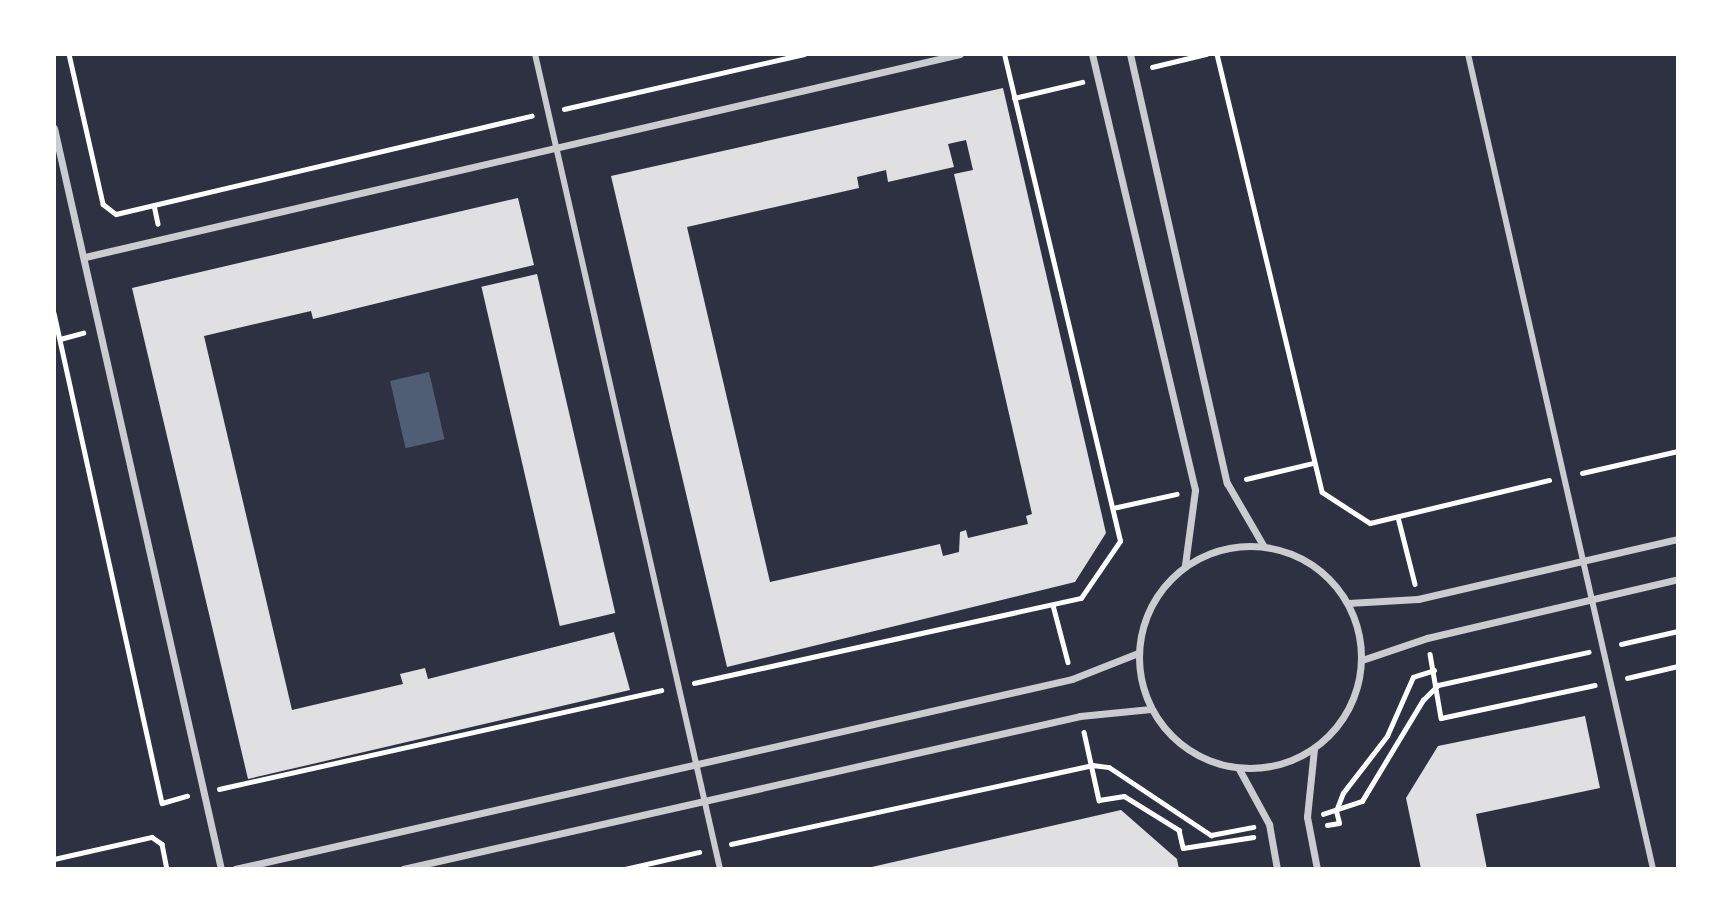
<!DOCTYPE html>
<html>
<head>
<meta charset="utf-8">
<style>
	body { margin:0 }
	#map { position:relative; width:1732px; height:923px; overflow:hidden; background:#2d3142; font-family:"Sofia Sans Condensed",sans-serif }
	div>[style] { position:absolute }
	.water>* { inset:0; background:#4f5d75; transform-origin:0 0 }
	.building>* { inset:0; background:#e0e0e3; transform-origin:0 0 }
	.path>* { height:4.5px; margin:-2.25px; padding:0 2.25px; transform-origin:2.25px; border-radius:2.25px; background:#fff }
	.pedestrian>* { height:6px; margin:-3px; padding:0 3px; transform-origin:3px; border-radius:3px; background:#caccd0 }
	.minor>* { height:7px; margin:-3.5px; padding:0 3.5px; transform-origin:3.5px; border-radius:3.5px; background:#caccd0 }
	.minor>.ring { margin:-3.5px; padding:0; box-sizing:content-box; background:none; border:7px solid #caccd0; border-radius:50% }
	span { translate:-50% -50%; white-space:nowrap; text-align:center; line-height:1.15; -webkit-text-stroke:6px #fff; paint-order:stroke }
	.frame { position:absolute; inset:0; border:56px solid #fff; pointer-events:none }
</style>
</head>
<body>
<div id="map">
	<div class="water">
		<i style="left:429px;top:372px;width:69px;height:40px;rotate:77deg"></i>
	</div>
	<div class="building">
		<i style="clip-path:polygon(evenodd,1003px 88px,1106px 533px,1075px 582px,727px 667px,611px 176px,1003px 88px,966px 140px,973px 170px,954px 174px,1032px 514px,1026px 516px,1028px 524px,968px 538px,966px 530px,960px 532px,959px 552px,943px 556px,940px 544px,770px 582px,687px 227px,859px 188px,857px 177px,886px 170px,888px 182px,954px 167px,948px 144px,966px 140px)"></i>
		<i style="clip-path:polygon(518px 198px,534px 265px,313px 319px,311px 311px,204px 336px,292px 710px,403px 684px,400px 674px,425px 668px,428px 679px,614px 632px,630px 690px,248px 779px,132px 288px)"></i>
		<i style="left:537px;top:274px;width:348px;height:57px;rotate:77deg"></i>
		<i style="clip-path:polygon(1585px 716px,1600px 788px,1476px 814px,1487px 869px,1421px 869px,1406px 798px,1438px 746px)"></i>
		<i style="clip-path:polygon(1121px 810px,1177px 859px,1179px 869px,863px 869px)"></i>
	</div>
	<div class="path">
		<i style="left:69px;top:54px;width:154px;rotate:77.2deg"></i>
		<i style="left:103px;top:204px;width:16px;rotate:38deg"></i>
		<i style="left:116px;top:214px;width:427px;rotate:-13.3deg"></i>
		<i style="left:1217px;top:54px;width:450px;rotate:76.5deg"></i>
		<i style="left:1322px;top:492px;width:57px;rotate:32.9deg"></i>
		<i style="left:1370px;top:523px;width:184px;rotate:-13.5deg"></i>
		<i style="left:1152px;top:67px;width:56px;rotate:-13.5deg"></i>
		<i style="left:1014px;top:98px;width:70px;rotate:-13.2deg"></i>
		<i style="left:564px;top:109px;width:246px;rotate:-12.9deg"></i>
		<i style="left:154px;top:205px;width:19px;rotate:78deg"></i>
		<i style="left:54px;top:313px;width:502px;rotate:77.57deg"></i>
		<i style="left:162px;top:803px;width:26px;rotate:-16deg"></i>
		<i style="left:60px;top:339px;width:24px;rotate:-15deg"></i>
		<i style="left:1582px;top:473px;width:98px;rotate:-12.9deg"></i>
		<i style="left:1246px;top:479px;width:69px;rotate:-13.4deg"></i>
		<i style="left:1113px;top:508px;width:65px;rotate:-12.5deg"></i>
		<i style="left:1398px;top:517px;width:69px;rotate:75.8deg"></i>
		<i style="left:1053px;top:605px;width:59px;rotate:75.3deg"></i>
		<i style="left:1621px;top:644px;width:58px;rotate:-12.8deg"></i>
		<i style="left:1430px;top:654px;width:65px;rotate:80.2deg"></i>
		<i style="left:1441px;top:718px;width:157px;rotate:-12.1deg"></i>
		<i style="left:1627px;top:678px;width:52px;rotate:-13.2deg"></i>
		<i style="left:694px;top:683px;width:396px;rotate:-12.4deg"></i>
		<i style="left:1081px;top:598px;width:69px;rotate:-55.6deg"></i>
		<i style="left:1120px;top:541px;width:501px;rotate:-103.4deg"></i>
		<i style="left:1084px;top:732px;width:70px;rotate:77.6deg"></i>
		<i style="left:1099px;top:800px;width:25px;rotate:-9deg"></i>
		<i style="left:1124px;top:796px;width:65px;rotate:31.7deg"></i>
		<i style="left:1179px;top:830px;width:18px;rotate:77deg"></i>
		<i style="left:1183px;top:848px;width:71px;rotate:-8.9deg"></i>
		<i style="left:219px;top:789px;width:453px;rotate:-12.6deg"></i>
		<i style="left:1323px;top:814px;width:41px;rotate:-18.4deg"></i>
		<i style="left:1362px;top:801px;width:118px;rotate:-58.9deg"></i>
		<i style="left:1423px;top:700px;width:21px;rotate:-45deg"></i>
		<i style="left:1438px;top:685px;width:154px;rotate:-12.4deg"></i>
		<i style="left:1327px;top:825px;width:12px;rotate:-9deg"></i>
		<i style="left:1339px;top:823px;width:12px;rotate:-104deg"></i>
		<i style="left:1336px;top:811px;width:19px;rotate:-69deg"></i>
		<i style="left:1343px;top:793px;width:72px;rotate:-52.3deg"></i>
		<i style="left:1387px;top:736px;width:64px;rotate:-66.2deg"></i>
		<i style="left:1413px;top:677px;width:22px;rotate:-18deg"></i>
		<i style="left:731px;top:844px;width:370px;rotate:-12.3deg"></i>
		<i style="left:1092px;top:765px;width:17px;rotate:7deg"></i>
		<i style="left:1109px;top:767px;width:123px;rotate:33.7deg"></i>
		<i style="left:1211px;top:835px;width:43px;rotate:-10.8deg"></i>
		<i style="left:54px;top:859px;width:100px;rotate:-12.7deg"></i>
		<i style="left:152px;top:837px;width:12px;rotate:35deg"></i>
		<i style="left:162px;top:844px;width:25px;rotate:79deg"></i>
		<i style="left:625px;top:869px;width:76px;rotate:-12.9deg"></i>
	</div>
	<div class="pedestrian">
		<i style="left:535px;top:54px;width:836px;rotate:77.21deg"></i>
		<i style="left:1468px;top:54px;width:836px;rotate:77.21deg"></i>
	</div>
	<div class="minor">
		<i style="left:1092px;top:54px;width:448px;rotate:76.7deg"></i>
		<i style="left:1195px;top:490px;width:76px;rotate:97.6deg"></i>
		<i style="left:1130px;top:54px;width:440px;rotate:77.3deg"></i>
		<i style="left:1227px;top:483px;width:72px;rotate:59.9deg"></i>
		<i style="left:54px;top:128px;width:760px;rotate:77.3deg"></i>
		<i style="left:85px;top:257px;width:898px;rotate:-13.06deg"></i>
		<i class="ring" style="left:1139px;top:546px;width:215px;height:215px"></i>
		<i style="left:1348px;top:603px;width:70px;rotate:-3.3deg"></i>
		<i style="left:1418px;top:599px;width:267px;rotate:-13deg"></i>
		<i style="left:1362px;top:660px;width:69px;rotate:-18.7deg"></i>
		<i style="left:1427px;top:638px;width:258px;rotate:-13.2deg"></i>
		<i style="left:1314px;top:749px;width:68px;rotate:95.9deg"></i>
		<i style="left:1307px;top:817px;width:53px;rotate:79.1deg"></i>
		<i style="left:1239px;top:769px;width:63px;rotate:61.4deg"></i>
		<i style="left:1269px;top:824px;width:46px;rotate:79.9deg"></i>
		<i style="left:235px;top:869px;width:858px;rotate:-12.79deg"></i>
		<i style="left:1072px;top:679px;width:71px;rotate:-21.5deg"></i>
		<i style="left:403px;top:869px;width:694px;rotate:-12.73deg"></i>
		<i style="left:1080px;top:716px;width:71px;rotate:-5.6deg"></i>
	</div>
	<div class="frame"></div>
</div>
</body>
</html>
